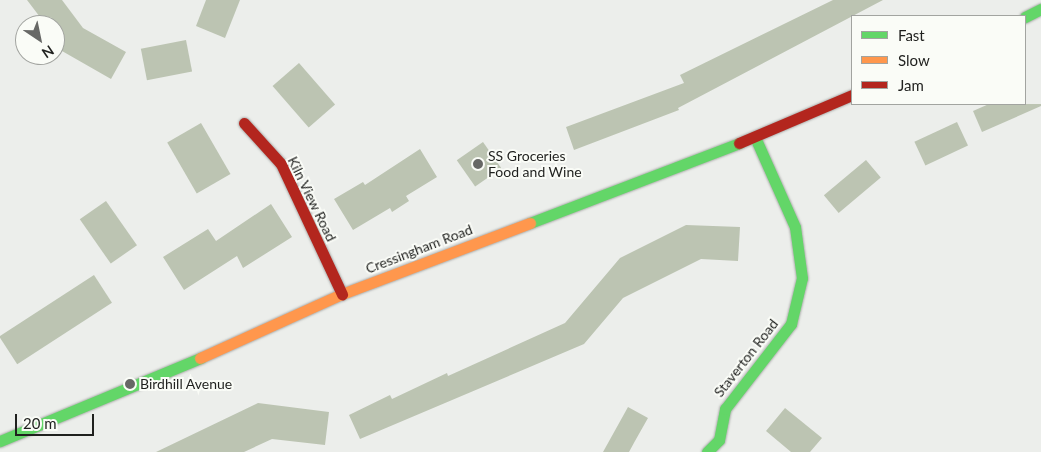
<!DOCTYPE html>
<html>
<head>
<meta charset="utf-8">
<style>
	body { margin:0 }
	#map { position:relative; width:1041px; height:452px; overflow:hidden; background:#eceeeb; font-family:Lato,sans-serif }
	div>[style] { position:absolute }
	.building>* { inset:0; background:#bcc4b2; transform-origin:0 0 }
	.roads { filter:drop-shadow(0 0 1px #acadab) drop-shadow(0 0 1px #acadab) }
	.fast>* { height:11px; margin:-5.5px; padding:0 5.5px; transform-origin:5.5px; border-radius:5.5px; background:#63d668 }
	.slow>* { height:11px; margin:-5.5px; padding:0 5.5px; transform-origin:5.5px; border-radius:5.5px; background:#ff974d }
	.jam>* { height:11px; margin:-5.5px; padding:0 5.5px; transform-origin:5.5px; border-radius:5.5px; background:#b3261e }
	.dots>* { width:14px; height:14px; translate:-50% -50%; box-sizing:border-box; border:2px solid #fafcf7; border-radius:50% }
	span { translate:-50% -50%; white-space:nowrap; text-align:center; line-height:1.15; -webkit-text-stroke:4px #fafcf7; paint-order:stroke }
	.poi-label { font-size:14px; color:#1f201e }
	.left { translate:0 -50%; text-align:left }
	.street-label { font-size:14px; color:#1f201e }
	.legend { position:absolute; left:851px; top:15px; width:175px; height:90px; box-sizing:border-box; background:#fafcf7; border:1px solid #a2a4a0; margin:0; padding:6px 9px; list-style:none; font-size:15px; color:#1f201e }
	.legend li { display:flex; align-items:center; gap:10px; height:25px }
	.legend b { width:25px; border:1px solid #a2a4a0 }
	.north { position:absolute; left:15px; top:15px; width:50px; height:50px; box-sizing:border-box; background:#fafcf7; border:1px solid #a2a4a0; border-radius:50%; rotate:146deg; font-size:14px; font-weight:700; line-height:20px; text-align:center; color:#1f201e }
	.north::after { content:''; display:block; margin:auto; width:18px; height:22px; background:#676866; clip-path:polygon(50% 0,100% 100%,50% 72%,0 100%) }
	.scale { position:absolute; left:15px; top:414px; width:79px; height:22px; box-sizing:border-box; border:2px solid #1f201e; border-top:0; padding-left:6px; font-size:15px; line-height:18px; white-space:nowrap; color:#1f201e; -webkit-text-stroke:4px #fafcf7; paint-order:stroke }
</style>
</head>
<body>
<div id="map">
	<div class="building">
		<i style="clip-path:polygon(27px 0,62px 0,83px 28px,126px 52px,111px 79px,55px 47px,55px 25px,46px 25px)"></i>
		<i style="clip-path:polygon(206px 0,240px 0,225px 38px,196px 26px)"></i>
		<i style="clip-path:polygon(833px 0,883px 0,678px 108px,679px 110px,574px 150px,566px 127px,684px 83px,680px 75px)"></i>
		<i style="left:186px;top:40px;width:32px;height:46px;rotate:79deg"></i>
		<i style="left:299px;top:63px;width:55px;height:35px;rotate:49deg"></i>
		<i style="clip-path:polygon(989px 104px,1041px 104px,1041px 106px,982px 132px,973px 111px)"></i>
		<i style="left:957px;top:122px;width:26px;height:47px;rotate:65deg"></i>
		<i style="left:201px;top:123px;width:59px;height:39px;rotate:60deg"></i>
		<i style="left:483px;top:142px;width:32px;height:32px;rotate:55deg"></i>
		<i style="clip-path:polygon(420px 149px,437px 177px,406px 196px,409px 201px,392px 212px,390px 208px,353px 230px,334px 199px,363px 182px,365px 185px)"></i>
		<i style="left:866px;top:160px;width:23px;height:55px;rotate:50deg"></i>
		<i style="left:106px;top:201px;width:54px;height:32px;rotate:55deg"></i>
		<i style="clip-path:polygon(271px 204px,292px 237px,243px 268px,237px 256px,184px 290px,163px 257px,208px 229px,216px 241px)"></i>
		<i style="clip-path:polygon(686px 225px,740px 227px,738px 261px,701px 259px,623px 298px,584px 344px,360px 439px,349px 415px,390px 395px,392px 399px,447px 373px,448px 376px,565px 323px,620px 258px)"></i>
		<i style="left:94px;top:275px;width:33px;height:113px;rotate:57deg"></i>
		<i style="clip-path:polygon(258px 403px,329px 412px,325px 445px,272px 439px,244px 452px,156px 452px)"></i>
		<i style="clip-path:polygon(628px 407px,648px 418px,635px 441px,629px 452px,603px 452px)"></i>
		<i style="clip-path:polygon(785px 408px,822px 438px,810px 452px,791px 452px,766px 431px)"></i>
	</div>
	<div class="roads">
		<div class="fast">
			<i style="left:1025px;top:17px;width:18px;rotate:-27deg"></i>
			<i style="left:530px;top:223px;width:224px;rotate:-20.9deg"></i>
			<i style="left:0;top:441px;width:217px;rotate:-22.5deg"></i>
			<i style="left:707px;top:452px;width:17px;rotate:-45deg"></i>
			<i style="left:719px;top:440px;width:32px;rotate:-79deg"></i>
			<i style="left:725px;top:409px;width:108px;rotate:-52.2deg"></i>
			<i style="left:791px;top:324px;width:47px;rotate:-76.6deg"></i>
			<i style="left:802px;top:278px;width:51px;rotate:-97.8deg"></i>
			<i style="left:795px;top:227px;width:98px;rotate:-114deg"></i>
		</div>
		<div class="slow">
			<i style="left:200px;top:358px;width:156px;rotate:-24.3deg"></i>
			<i style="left:342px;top:294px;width:201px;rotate:-20.7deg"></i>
		</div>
		<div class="jam">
			<i style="left:244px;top:123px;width:55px;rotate:47.9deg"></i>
			<i style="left:281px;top:164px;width:144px;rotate:64.9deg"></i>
			<i style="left:739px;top:143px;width:123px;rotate:-23deg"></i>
		</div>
	</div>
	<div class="dots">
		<i style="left:478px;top:164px;background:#676866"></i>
		<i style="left:130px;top:384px;background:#676866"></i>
	</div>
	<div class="poi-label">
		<span class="left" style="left:488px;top:164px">SS Groceries<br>Food and Wine</span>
		<span class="left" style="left:140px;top:384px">Birdhill Avenue</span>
	</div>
	<div class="street-label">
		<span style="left:312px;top:199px;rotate:64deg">Kiln View Road</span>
		<span style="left:419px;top:249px;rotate:-21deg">Cressingham Road</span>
		<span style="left:746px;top:358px;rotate:-52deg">Staverton Road</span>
	</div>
	<ul class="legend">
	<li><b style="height:6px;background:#63d668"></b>Fast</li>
	<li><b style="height:6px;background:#ff974d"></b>Slow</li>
	<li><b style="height:6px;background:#b3261e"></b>Jam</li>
	</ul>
	<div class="north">N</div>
	<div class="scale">20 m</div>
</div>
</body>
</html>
